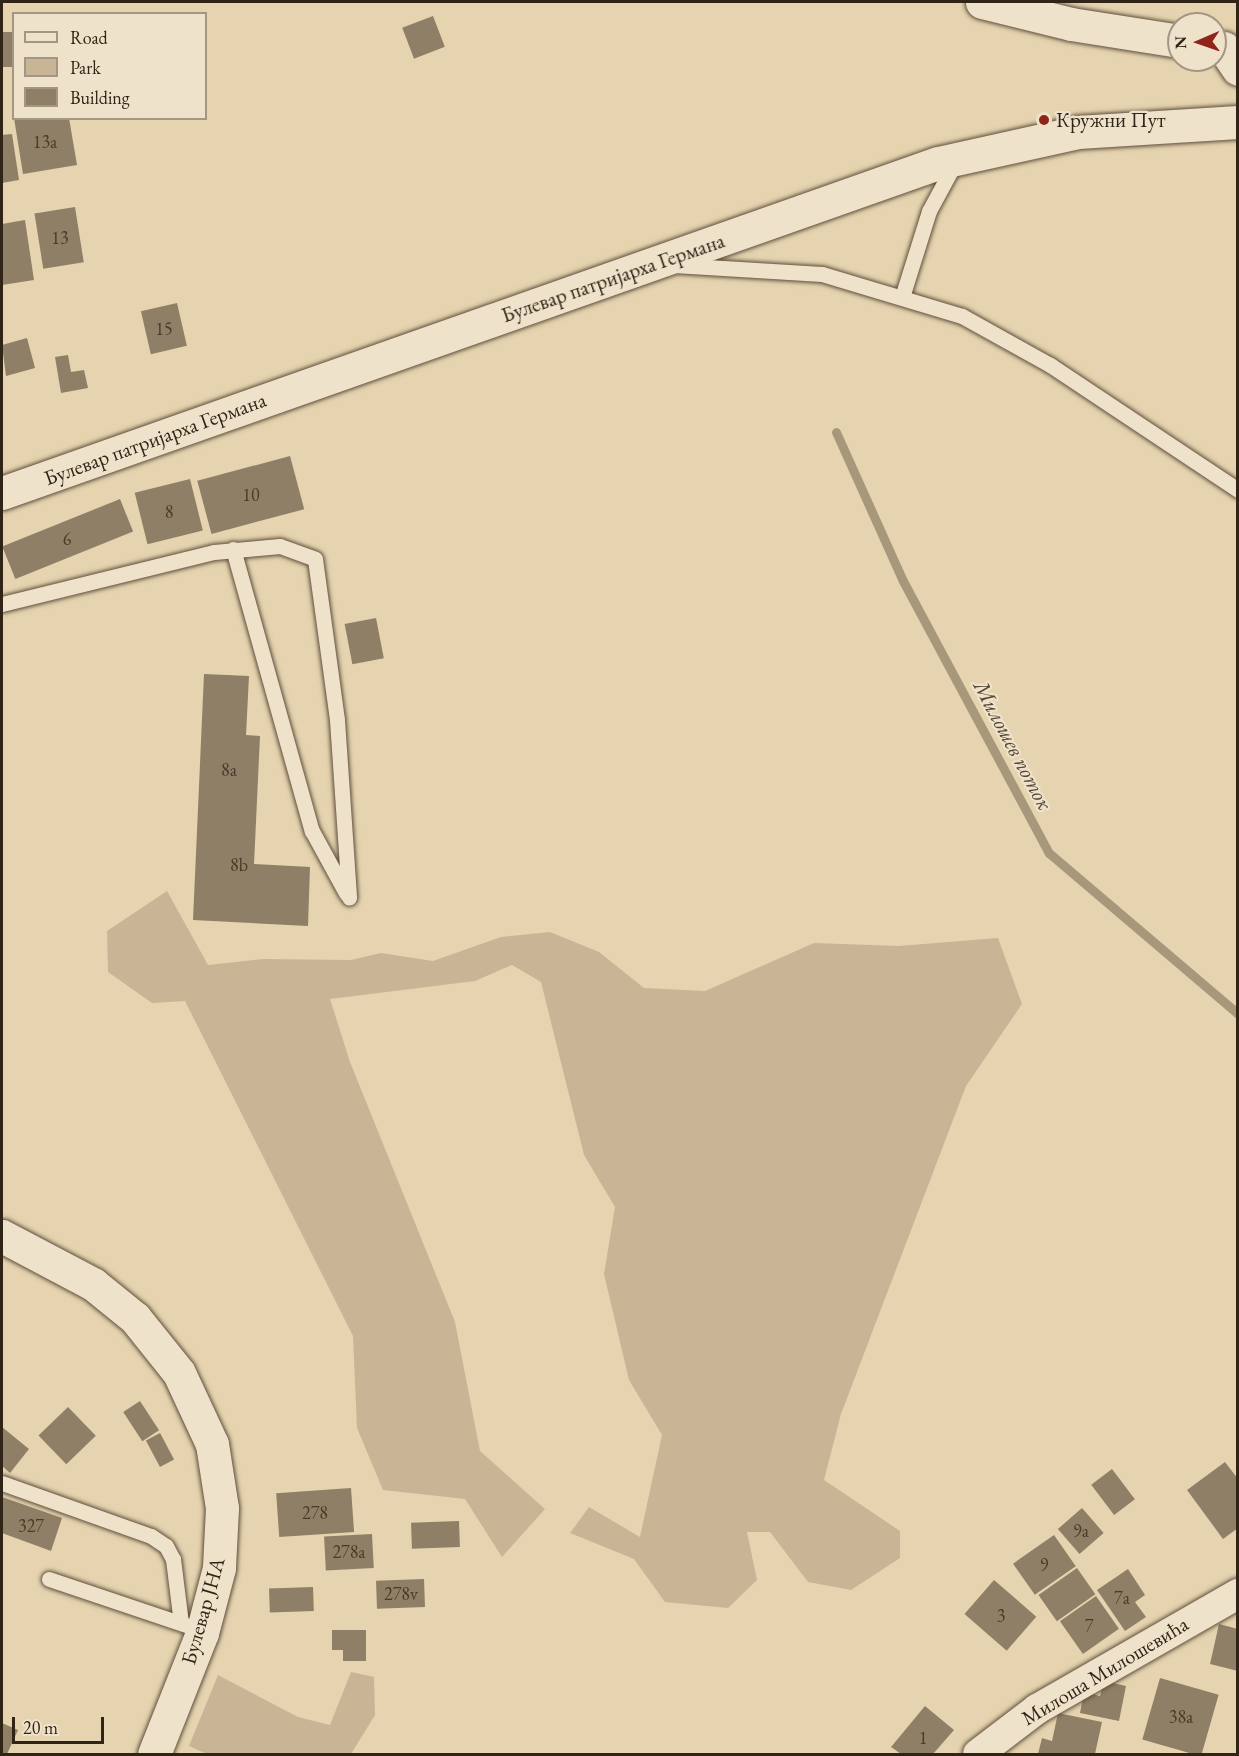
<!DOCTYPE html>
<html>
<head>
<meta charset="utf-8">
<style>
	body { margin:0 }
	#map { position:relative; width:1239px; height:1756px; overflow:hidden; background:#e6d3af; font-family:"EB Garamond",serif }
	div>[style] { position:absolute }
	.green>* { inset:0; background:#c7b595 }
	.stream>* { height:9px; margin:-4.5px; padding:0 4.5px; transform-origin:4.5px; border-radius:4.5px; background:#a8987b }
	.building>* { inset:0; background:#8f7f66; transform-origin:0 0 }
	.roads { filter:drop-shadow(0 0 2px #5e503c) drop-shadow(0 0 2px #5e503c) }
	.service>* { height:15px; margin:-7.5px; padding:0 7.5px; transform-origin:7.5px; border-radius:7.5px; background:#efe2cb }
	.minor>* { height:30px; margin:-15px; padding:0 15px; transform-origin:15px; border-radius:15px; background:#efe2cb }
	.tertiary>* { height:33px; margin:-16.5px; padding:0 16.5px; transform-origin:16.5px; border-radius:16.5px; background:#efe2cb }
	.secondary>* { height:33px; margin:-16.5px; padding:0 16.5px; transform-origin:16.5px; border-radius:16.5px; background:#efe2cb }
	.dots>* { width:16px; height:16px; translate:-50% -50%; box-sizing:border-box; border:3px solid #efe2cb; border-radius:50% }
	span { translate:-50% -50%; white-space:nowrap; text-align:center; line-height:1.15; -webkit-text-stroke:4.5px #efe2cb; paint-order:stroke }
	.number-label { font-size:18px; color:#483b2a }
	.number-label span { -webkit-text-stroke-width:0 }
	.poi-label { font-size:21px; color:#302416 }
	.left { translate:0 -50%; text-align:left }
	.street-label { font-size:21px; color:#302416 }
	.water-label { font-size:22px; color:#544734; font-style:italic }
	.frame { position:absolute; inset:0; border:3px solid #302416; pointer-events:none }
	.legend { position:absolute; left:12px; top:12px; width:195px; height:108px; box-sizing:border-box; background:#efe2cb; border:2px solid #a39683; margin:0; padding:8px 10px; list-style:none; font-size:18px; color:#302416 }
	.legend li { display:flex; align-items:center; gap:12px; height:30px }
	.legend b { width:30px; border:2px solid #a39683 }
	.north { position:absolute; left:1167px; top:12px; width:60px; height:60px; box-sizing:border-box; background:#efe2cb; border:2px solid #a39683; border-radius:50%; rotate:268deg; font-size:16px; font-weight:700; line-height:24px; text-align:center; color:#302416 }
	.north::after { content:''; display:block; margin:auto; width:21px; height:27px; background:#8f2418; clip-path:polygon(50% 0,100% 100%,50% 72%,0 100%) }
	.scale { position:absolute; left:12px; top:1717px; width:92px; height:27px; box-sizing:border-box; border:3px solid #302416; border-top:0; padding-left:8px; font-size:18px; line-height:21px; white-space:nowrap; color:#302416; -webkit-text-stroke:4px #efe2cb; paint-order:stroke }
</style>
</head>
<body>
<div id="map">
	<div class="green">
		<i style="clip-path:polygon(167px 891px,208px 965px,263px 959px,351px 960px,381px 953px,433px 961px,501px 937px,550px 932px,599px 952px,644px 988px,705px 991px,814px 943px,899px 946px,998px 938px,1022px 1004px,966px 1086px,841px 1414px,824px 1480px,900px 1531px,900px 1558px,851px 1590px,808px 1582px,770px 1532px,747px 1532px,757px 1580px,728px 1608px,665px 1602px,634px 1559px,570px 1533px,589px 1507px,640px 1537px,662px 1435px,629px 1380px,604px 1274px,615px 1207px,584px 1155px,541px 982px,512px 965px,475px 981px,330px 999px,350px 1062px,455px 1322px,480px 1451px,545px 1509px,502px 1557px,465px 1499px,383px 1490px,357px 1428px,353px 1336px,185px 1001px,152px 1003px,108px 972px,107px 931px)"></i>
		<i style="clip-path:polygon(351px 1672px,374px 1677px,375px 1715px,351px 1754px,207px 1754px,189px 1746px,218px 1675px,298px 1717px,330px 1725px)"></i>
	</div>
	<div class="stream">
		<i style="left:836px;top:432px;width:163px;rotate:65.8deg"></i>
		<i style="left:903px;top:581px;width:309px;rotate:61.8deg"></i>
		<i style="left:1049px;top:853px;width:248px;rotate:40.4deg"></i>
	</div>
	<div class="building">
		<i style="left:433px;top:16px;width:33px;height:33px;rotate:69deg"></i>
		<i style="left:14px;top:32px;width:35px;height:12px;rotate:90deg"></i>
		<i style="clip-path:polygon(14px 118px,69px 118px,77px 165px,23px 174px)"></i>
		<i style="clip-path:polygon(12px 134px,19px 180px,2px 183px,2px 135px)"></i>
		<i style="left:75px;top:207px;width:56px;height:41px;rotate:81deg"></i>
		<i style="clip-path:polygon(25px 220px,34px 280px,2px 285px,2px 224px)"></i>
		<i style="left:177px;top:303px;width:44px;height:37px;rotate:77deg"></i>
		<i style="clip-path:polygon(27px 338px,35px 368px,6px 376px,2px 345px)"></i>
		<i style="clip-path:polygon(68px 355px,71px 372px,84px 370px,88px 388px,61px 393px,55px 357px)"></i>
		<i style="left:290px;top:456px;width:55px;height:96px;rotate:75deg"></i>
		<i style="left:190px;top:479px;width:53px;height:57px;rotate:76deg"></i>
		<i style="left:120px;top:499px;width:35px;height:127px;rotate:68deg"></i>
		<i style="left:376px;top:618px;width:41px;height:32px;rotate:79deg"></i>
		<i style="clip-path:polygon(204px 674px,249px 676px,246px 735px,260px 736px,254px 864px,310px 867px,308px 926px,193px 920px)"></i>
		<i style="left:140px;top:1401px;width:35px;height:20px;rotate:57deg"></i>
		<i style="left:68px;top:1407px;width:40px;height:41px;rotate:46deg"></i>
		<i style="clip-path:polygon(2px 1427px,29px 1449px,10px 1473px,2px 1466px)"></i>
		<i style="left:160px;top:1433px;width:30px;height:16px;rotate:62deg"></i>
		<i style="clip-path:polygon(1225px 1462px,1238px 1479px,1238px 1528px,1223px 1539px,1187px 1490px)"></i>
		<i style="left:1112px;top:1469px;width:38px;height:26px;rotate:53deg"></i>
		<i style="left:351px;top:1488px;width:44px;height:75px;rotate:86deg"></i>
		<i style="clip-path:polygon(2px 1497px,62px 1518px,51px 1551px,2px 1533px)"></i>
		<i style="left:1082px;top:1508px;width:33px;height:32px;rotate:49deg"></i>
		<i style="left:459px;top:1521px;width:26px;height:48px;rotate:88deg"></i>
		<i style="left:372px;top:1534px;width:34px;height:48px;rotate:87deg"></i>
		<i style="left:1054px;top:1535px;width:38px;height:50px;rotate:55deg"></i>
		<i style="left:1077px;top:1568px;width:32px;height:47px;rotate:55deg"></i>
		<i style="clip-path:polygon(1128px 1569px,1145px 1595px,1135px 1602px,1146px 1617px,1125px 1631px,1097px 1590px)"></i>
		<i style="left:424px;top:1579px;width:28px;height:48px;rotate:88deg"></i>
		<i style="left:994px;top:1580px;width:56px;height:45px;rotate:41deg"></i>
		<i style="left:313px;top:1587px;width:24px;height:44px;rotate:88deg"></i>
		<i style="left:1096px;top:1596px;width:40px;height:44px;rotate:55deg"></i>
		<i style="clip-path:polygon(1219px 1624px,1238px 1629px,1238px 1671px,1210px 1664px)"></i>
		<i style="clip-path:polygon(332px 1630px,366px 1630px,366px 1661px,343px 1661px,343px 1650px,332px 1650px)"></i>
		<i style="left:1160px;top:1678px;width:61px;height:64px;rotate:16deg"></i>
		<i style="clip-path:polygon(1104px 1681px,1126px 1686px,1119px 1721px,1080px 1713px,1084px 1692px,1100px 1696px)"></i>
		<i style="clip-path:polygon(925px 1706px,954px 1730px,933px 1754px,901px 1754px,891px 1747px)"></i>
		<i style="clip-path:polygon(1058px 1713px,1102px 1722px,1095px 1754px,1038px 1754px,1042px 1738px,1052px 1741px)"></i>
		<i style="clip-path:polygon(2px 1723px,18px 1730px,7px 1754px,2px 1754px)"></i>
	</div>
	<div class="roads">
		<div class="service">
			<i style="left:674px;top:265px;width:148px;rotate:3.5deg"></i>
			<i style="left:822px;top:274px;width:146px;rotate:16.7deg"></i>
			<i style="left:962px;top:316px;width:101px;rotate:29.1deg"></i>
			<i style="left:1050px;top:365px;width:226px;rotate:33.6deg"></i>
			<i style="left:903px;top:294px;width:87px;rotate:-72.6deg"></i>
			<i style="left:929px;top:211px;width:57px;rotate:-61.6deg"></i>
			<i style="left:233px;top:549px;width:293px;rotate:74.4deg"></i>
			<i style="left:312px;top:831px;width:71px;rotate:61.3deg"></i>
			<i style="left:2px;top:604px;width:218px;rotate:-13.8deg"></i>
			<i style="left:214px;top:552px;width:66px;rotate:-5.2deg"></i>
			<i style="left:280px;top:546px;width:37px;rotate:20deg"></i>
			<i style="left:315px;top:559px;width:162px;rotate:82.2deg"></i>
			<i style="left:337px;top:720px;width:178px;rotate:86.1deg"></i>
			<i style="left:2px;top:1483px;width:158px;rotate:19.6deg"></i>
			<i style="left:151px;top:1536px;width:18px;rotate:34deg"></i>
			<i style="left:166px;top:1546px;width:15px;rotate:62deg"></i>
			<i style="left:173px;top:1559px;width:64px;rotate:82.9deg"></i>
			<i style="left:49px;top:1579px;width:145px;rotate:18.6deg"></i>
		</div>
		<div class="minor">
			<i style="left:978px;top:1754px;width:74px;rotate:-37.3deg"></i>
			<i style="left:1037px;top:1709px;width:232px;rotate:-29.8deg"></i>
		</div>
		<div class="tertiary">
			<i style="left:982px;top:2px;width:92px;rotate:13.9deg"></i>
			<i style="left:1071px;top:24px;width:109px;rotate:8.9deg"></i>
			<i style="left:1224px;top:48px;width:25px;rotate:56deg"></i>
		</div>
		<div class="secondary">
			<i style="left:2px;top:493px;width:992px;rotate:-19.42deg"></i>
			<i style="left:938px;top:163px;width:143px;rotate:-12.5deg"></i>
			<i style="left:1078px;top:132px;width:160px;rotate:-3.6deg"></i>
			<i style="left:2px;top:1236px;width:103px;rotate:27.8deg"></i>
			<i style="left:93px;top:1284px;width:54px;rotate:39deg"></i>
			<i style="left:135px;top:1318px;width:70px;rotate:51.3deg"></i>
			<i style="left:179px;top:1373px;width:78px;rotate:65.1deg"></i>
			<i style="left:212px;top:1444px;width:65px;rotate:81.1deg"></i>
			<i style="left:222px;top:1508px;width:60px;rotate:92.9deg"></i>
			<i style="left:219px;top:1568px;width:67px;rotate:104.7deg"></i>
			<i style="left:202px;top:1633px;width:130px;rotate:111.6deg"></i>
		</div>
	</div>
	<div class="dots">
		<i style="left:1044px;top:120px;background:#8f2418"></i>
	</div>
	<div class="number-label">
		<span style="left:45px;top:142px">13a</span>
		<span style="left:60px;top:238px">13</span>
		<span style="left:164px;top:329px">15</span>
		<span style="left:251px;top:495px">10</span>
		<span style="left:169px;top:512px">8</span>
		<span style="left:67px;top:539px">6</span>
		<span style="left:229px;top:770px">8a</span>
		<span style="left:239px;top:865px">8b</span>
		<span style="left:315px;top:1513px">278</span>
		<span style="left:31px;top:1526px">327</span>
		<span style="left:1081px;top:1531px">9a</span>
		<span style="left:349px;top:1552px">278a</span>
		<span style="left:1044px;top:1565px">9</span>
		<span style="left:401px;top:1594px">278v</span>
		<span style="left:1122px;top:1598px">7a</span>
		<span style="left:1001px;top:1616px">3</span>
		<span style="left:1089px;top:1626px">7</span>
		<span style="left:1181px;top:1717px">38a</span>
		<span style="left:923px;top:1738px">1</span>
	</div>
	<div class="poi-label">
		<span class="left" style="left:1056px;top:120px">Кружни Пут</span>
	</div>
	<div class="street-label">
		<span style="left:613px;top:278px;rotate:-19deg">Булевар патријарха Германа</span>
		<span style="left:155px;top:439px;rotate:-20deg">Булевар патријарха Германа</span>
		<span style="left:203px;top:1611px;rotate:-74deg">Булевар ЈНА</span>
		<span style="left:1105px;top:1671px;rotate:-31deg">Милоша Милошевића</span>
	</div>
	<div class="water-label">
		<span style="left:1013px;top:745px;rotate:62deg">Милошев поток</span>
	</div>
	<div class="frame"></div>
	<ul class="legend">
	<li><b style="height:8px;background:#efe2cb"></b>Road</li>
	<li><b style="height:16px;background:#c7b595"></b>Park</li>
	<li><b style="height:16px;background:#8f7f66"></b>Building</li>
	</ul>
	<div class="north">N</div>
	<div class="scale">20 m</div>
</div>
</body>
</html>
